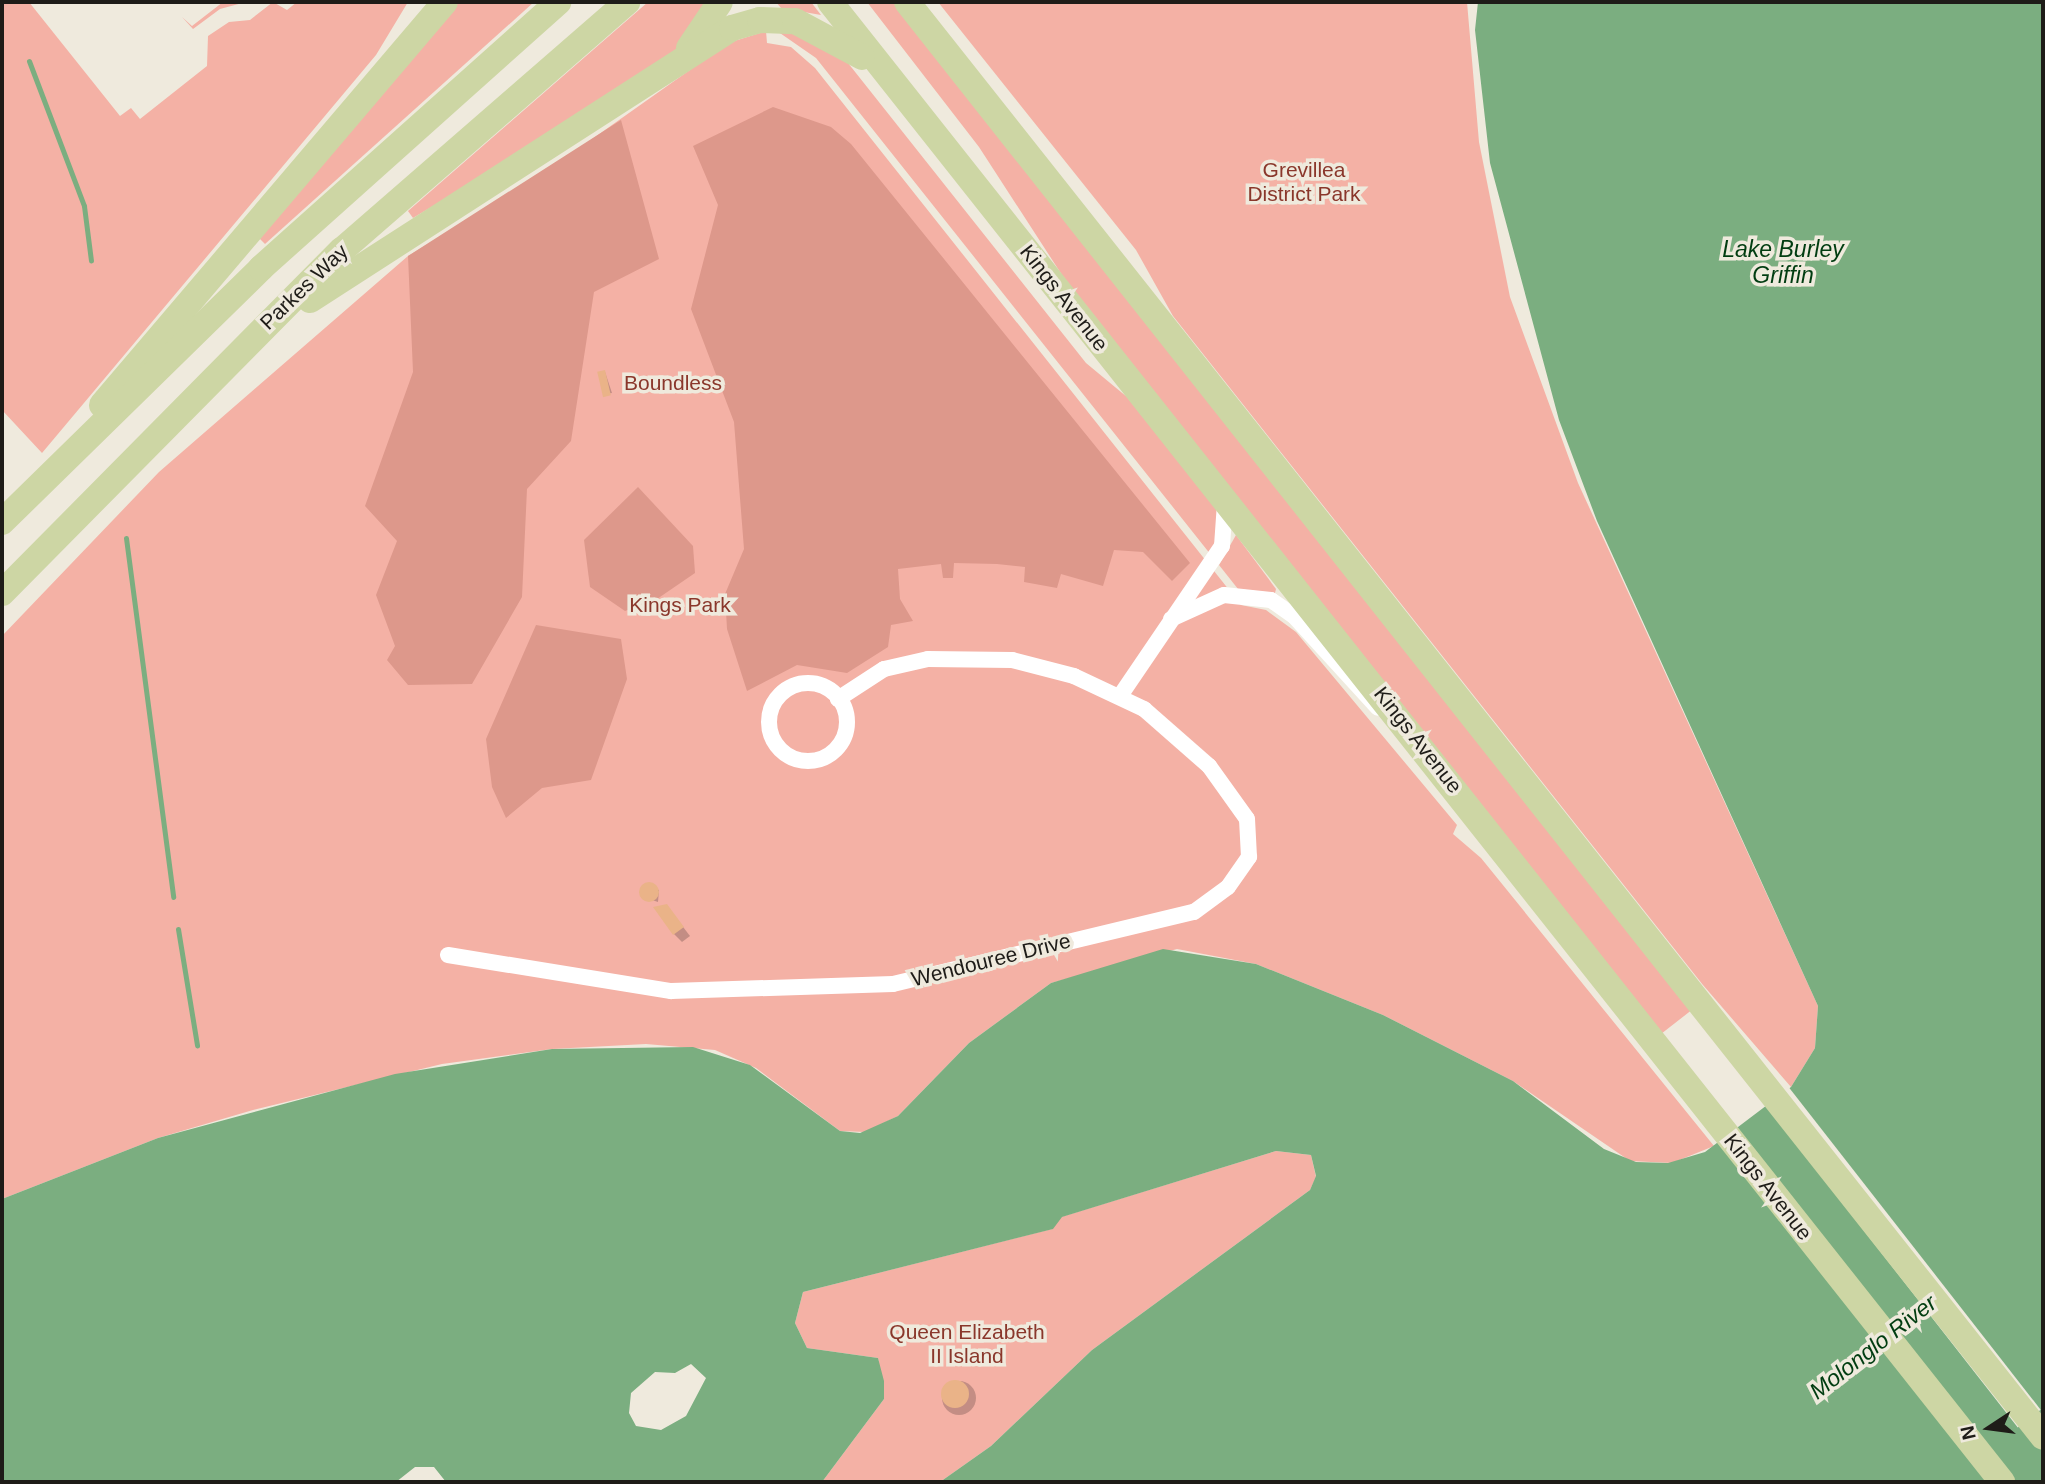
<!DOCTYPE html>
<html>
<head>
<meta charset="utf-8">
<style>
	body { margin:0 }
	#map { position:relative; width:2045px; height:1484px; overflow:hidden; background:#efeadd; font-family:Arial,sans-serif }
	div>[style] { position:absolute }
	.green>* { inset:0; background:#f4b1a5 }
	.forest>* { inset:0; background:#dd988b }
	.water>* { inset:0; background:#7bae80 }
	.pier>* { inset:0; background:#efeadd; transform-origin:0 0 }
	.shadow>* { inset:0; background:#0003 }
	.round { border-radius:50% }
	.stream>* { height:5px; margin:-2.5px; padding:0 2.5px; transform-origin:2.5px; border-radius:2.5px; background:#7bae80 }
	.building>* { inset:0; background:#eab388; transform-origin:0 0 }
	.street>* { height:16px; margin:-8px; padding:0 8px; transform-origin:8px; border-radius:8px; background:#fff }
	.street>.ring { margin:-8px; padding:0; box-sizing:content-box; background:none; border:16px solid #fff; border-radius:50% }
	.primary>* { height:26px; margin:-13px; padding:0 13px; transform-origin:13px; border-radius:13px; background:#cdd6a4 }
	span { translate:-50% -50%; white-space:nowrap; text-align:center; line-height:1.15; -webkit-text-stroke:7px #efeadd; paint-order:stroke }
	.park-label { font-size:21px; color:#8a372b }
	.street-label { font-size:21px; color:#1e1c18 }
	.water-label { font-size:23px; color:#013d11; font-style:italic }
	.frame { position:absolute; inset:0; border:4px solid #1e1c18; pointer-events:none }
	.north { position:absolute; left:1954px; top:1393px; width:70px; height:70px; -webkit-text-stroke:5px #efeadd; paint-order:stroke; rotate:257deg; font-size:19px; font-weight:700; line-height:28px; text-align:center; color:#1e1c18 }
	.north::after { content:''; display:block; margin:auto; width:24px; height:32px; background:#1e1c18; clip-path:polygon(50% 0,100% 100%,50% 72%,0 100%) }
</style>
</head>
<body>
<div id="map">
	<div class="green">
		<i style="clip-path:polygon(2px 2px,29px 2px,120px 116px,131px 108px,140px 119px,207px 66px,208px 36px,229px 22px,250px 20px,273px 2px,287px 10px,297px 2px,408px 2px,376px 55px,42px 453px,2px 410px)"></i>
		<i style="clip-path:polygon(223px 2px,246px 2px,220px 9px,193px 29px,182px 17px,192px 26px)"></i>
		<i style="clip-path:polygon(459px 2px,534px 2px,265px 244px,259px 238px)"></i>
		<i style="clip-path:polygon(648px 2px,713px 2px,685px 45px,585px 115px,413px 218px,408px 211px)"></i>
		<i style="clip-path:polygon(776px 2px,811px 2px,821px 15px,781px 8px)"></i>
		<i style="clip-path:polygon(867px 2px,895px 2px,1693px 1009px,1661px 1034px,1062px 275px,979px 147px)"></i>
		<i style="clip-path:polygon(938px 2px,1467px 2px,1479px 142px,1510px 297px,1578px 483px,1818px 1006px,1815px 1048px,1791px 1087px,1703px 985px,1173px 316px,1136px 250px)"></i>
		<i style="clip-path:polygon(766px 31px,767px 43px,791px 47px,815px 68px,1241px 605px,1266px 610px,1296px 632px,1457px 825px,1453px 834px,1481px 858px,1714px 1146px,1672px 1163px,1630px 1161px,1513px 1081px,1383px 1015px,1256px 964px,1177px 949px,1051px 983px,969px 1043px,898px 1116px,865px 1132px,840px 1131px,756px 1068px,715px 1050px,646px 1044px,552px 1049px,442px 1064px,253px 1110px,158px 1138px,2px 1199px,2px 636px,159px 472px,408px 256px,537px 178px,728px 43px)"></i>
		<i style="clip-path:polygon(777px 31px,794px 33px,848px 63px,1086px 363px,1127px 397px,1215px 507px,1222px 521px,1211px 555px,816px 58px)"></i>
		<i style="clip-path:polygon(1236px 535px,1276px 589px,1275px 593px,1238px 589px,1219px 565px)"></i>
		<i style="clip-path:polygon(1276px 1151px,1311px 1155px,1316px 1177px,1310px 1190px,1092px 1350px,991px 1446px,940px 1482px,822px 1482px,884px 1399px,878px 1358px,807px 1348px,795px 1323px,803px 1292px,1052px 1229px,1061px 1217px)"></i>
	</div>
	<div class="forest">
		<i style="clip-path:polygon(773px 107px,831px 127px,851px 144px,1190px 563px,1172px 581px,1143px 552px,1114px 550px,1103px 586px,1061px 574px,1057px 588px,1024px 582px,1025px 567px,997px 564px,954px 563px,953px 578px,943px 578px,941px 564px,898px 569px,900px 599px,913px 621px,891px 625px,888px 647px,847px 673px,797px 665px,747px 691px,727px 629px,725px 594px,744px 549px,734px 422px,691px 309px,718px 205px,693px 146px)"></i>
		<i style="clip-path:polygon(621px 120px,659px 259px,594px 292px,571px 441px,527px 489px,522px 597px,472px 684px,408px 685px,387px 660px,395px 646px,376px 595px,397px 541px,365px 506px,413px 372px,408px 256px)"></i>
		<i style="clip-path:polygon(638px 487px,693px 546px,695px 573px,657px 599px,625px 611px,590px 587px,584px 540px)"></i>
		<i style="clip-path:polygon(536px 625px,621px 639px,627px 679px,591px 780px,542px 788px,506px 818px,492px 787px,486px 739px)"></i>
	</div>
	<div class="water">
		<i style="clip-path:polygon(evenodd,1478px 2px,2043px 2px,2043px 1482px,940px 1482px,991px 1446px,1092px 1350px,1310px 1190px,1316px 1176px,1311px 1155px,1276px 1151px,1062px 1217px,1053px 1229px,803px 1292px,795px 1323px,807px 1348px,878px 1358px,884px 1381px,884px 1399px,822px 1482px,446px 1482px,434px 1467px,415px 1467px,396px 1482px,2px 1482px,2px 1199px,158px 1138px,395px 1074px,552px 1049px,693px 1047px,750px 1065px,840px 1131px,860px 1133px,898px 1116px,969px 1043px,1051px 983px,1163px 949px,1256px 964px,1383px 1015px,1513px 1081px,1604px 1149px,1636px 1162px,1668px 1163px,1705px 1152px,1791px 1087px,1815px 1048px,1818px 1006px,1597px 521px,1559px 420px,1490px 163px,1475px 30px,1478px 2px,691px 1364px,706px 1378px,686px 1416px,661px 1430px,636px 1426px,629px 1413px,631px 1393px,655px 1372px,675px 1373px,691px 1364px)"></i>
	</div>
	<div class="pier">
		<i style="left:1787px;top:1085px;width:412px;height:29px;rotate:52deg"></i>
	</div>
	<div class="shadow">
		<i style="clip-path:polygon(605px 372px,612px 393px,605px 394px)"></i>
		<i style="clip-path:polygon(645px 885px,659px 890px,658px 902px,643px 897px)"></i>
		<i style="clip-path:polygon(667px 906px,690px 936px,682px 942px,674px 934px)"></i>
		<i class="round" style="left:942px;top:1381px;width:34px;height:34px"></i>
	</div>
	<div class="stream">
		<i style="left:29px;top:61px;width:155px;rotate:69.2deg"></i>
		<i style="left:84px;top:206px;width:55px;rotate:82.7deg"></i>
		<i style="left:126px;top:538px;width:362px;rotate:82.5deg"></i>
		<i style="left:178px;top:929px;width:118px;rotate:80.7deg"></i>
	</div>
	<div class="building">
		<i style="left:605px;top:370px;width:26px;height:8px;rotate:77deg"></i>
		<i class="round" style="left:639px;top:882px;width:20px;height:20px"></i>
		<i style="clip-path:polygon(667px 904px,684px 927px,673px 935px,653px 907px)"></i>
		<i class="round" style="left:941px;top:1380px;width:28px;height:28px"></i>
	</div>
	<div class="street">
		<i style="left:1171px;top:619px;width:58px;rotate:-24.4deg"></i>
		<i style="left:1224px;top:595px;width:47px;rotate:6.1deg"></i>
		<i style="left:1271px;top:600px;width:29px;rotate:35deg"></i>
		<i style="left:1295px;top:617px;width:123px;rotate:47.6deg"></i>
		<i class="ring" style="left:769px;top:683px;width:62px;height:62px"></i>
		<i style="left:1120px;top:696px;width:181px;rotate:-55.8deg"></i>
		<i style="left:1222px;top:546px;width:43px;rotate:-86deg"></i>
		<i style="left:448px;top:955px;width:226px;rotate:9.2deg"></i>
		<i style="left:671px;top:991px;width:222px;rotate:-1.8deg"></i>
		<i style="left:893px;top:984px;width:309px;rotate:-13.5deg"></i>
		<i style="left:1194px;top:912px;width:42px;rotate:-36.3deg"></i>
		<i style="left:1228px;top:887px;width:37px;rotate:-55deg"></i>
		<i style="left:1249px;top:857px;width:38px;rotate:-93deg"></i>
		<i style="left:1247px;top:819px;width:65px;rotate:-125.6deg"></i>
		<i style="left:1209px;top:766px;width:86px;rotate:-138.8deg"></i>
		<i style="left:1144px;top:709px;width:77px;rotate:-154.8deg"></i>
		<i style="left:1074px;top:676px;width:64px;rotate:-165.5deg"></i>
		<i style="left:1012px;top:660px;width:84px;rotate:-179.3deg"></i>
		<i style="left:928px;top:659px;width:45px;rotate:167.2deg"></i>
		<i style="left:884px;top:669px;width:55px;rotate:146.9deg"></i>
	</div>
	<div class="primary">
		<i style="left:830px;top:2px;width:1888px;rotate:51.62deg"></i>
		<i style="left:907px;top:2px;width:1830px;rotate:51.63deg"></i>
		<i style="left:689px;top:48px;width:55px;rotate:-56deg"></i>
		<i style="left:310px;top:300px;width:502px;rotate:-32.8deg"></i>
		<i style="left:732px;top:28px;width:29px;rotate:-16deg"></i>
		<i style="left:760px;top:20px;width:35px;rotate:2deg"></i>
		<i style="left:795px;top:21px;width:76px;rotate:28.2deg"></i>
		<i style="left:102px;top:405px;width:529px;rotate:-49.6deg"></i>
		<i style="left:2px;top:522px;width:363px;rotate:-44.4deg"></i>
		<i style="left:261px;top:268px;width:399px;rotate:-41.8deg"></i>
		<i style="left:2px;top:593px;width:483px;rotate:-45.3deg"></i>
		<i style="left:342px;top:250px;width:378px;rotate:-41deg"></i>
	</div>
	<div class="park-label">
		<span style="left:1304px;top:182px">Grevillea<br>District Park</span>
		<span style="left:673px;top:383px">Boundless</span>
		<span style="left:680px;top:605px">Kings Park</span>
		<span style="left:967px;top:1344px">Queen Elizabeth<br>II Island</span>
	</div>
	<div class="street-label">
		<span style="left:304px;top:287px;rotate:-44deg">Parkes Way</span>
		<span style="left:1064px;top:298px;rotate:52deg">Kings Avenue</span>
		<span style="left:1418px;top:740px;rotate:52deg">Kings Avenue</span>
		<span style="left:991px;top:960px;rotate:-14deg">Wendouree Drive</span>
		<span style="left:1768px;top:1187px;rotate:52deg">Kings Avenue</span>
	</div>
	<div class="water-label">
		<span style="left:1783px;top:262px">Lake Burley<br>Griffin</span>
		<span style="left:1873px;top:1347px;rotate:-38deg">Molonglo River</span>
	</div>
	<div class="frame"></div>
	<div class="north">N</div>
</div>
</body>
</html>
